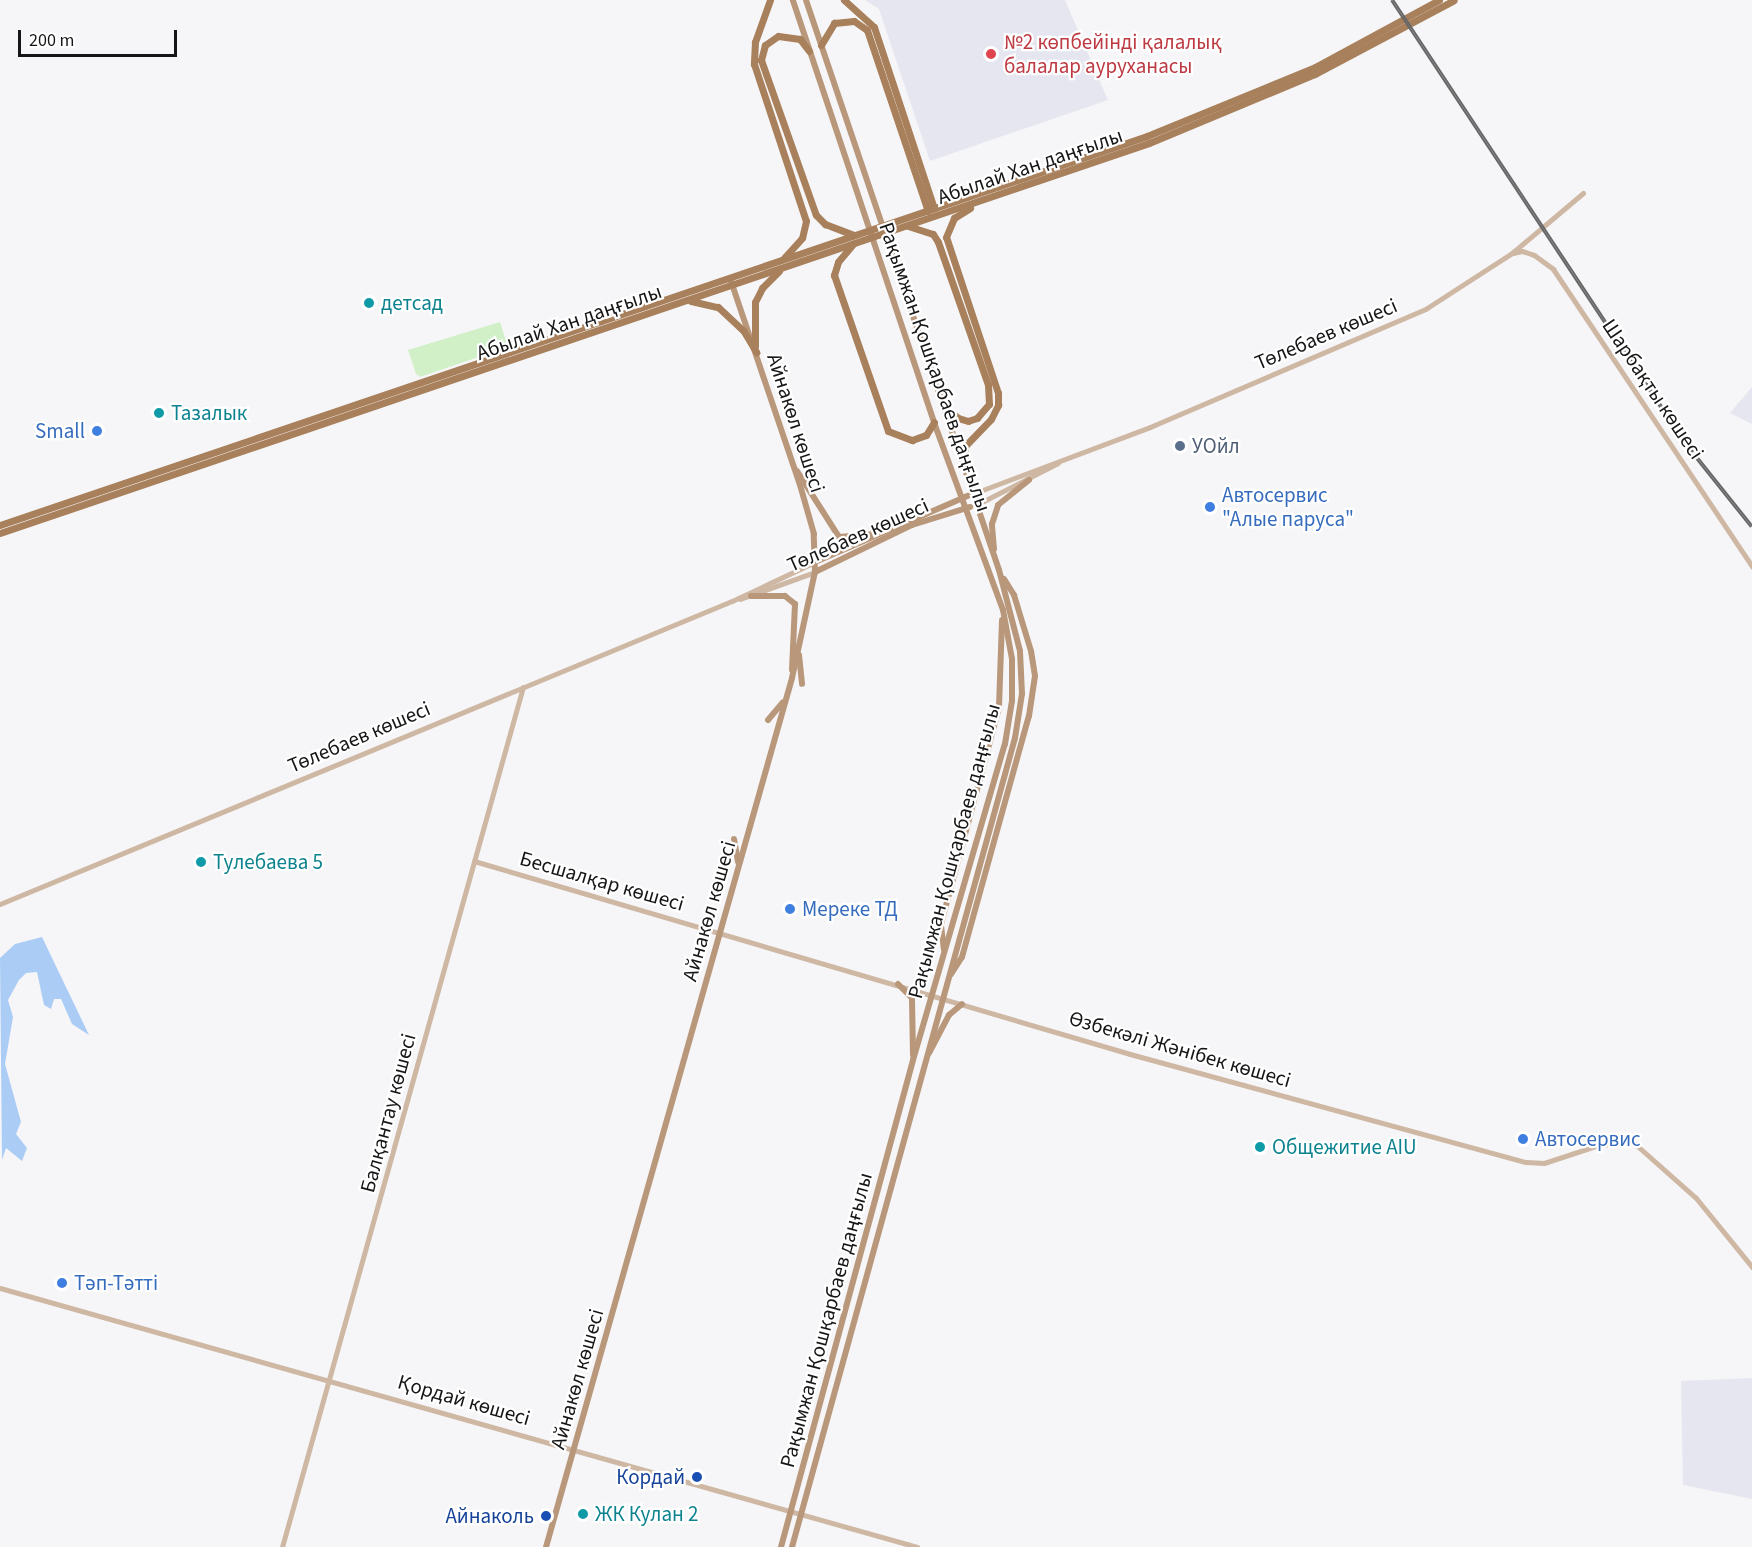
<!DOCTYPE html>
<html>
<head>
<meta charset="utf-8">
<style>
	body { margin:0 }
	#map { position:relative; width:1752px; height:1547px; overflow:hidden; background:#f6f6f8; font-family:"Source Sans 3",sans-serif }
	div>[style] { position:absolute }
	.built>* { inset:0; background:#e5e6ef }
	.green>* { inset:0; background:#d1f0c7 }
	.water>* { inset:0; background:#abcdf5 }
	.tertiary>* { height:5px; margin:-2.5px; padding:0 2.5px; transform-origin:2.5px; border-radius:2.5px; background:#ceb7a3 }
	.secondary>* { height:6px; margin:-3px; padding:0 3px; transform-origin:3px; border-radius:3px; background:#b9977a }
	.primary>* { height:7px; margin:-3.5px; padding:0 3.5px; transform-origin:3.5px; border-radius:3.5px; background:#a9805c }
	.rail>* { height:4px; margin-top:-2px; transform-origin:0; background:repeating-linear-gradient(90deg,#fff 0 4.5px,#676768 0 9px); box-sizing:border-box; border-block:2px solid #676768 }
	.dots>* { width:16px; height:16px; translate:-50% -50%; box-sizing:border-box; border:3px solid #fff; border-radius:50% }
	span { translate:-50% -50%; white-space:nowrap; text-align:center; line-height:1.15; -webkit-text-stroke:4.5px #fff; paint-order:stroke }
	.health-label { font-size:21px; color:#be3a42 }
	.left { translate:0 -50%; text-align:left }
	.street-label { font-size:21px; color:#161616 }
	.culture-label { font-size:21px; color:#0d838f }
	.shop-label { font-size:21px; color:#366cbe }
	.right { translate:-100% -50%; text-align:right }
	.service-label { font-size:21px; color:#4e5e75 }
	.transit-label { font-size:21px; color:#164399 }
	.scale { position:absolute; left:18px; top:30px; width:159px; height:27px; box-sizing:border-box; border:3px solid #161616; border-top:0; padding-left:8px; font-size:18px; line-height:21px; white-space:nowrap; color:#161616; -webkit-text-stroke:4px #fff; paint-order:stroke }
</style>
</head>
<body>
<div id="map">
	<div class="built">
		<i style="clip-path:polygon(865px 0,1065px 0,1108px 100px,930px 161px,879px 9px)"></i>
		<i style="clip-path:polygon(1752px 387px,1752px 424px,1730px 413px)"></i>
		<i style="clip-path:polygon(1752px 1378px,1752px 1499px,1683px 1485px,1681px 1381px)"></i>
	</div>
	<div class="green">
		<i style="clip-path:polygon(500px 322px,508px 347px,420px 377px,416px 374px,408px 350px)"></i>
	</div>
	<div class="water">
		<i style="clip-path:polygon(42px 937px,89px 1035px,72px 1024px,61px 999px,54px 999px,51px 1009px,44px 1005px,37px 972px,26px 973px,19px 980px,8px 1000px,13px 1017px,5px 1064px,21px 1122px,16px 1134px,27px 1148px,22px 1161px,6px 1148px,2px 1160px,0 958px,15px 944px)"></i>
	</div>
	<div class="tertiary">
		<i style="left:1513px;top:253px;width:9px;rotate:-13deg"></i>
		<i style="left:1522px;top:251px;width:13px;rotate:18deg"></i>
		<i style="left:1534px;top:255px;width:24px;rotate:36deg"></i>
		<i style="left:1553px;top:269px;width:358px;rotate:56.2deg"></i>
		<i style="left:972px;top:494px;width:190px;rotate:-20.6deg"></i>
		<i style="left:1150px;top:427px;width:301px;rotate:-23.2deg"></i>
		<i style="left:1427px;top:308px;width:101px;rotate:-32.9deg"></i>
		<i style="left:1512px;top:253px;width:93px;rotate:-40.2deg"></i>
		<i style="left:976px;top:505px;width:92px;rotate:-27.1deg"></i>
		<i style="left:740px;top:599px;width:80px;rotate:-19.8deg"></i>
		<i style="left:474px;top:861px;width:684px;rotate:16.39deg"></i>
		<i style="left:1130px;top:1054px;width:410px;rotate:15.3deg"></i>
		<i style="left:1526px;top:1162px;width:18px;rotate:3deg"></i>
		<i style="left:1544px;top:1163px;width:58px;rotate:-18.1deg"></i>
		<i style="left:1599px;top:1145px;width:35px;rotate:-3deg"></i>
		<i style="left:1634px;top:1143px;width:83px;rotate:41.6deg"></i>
		<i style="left:1696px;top:1198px;width:89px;rotate:50.9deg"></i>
		<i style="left:0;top:904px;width:792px;rotate:-22.49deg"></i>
		<i style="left:732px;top:601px;width:92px;rotate:-25.2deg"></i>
		<i style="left:0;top:1288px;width:953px;rotate:15.77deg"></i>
		<i style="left:282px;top:1547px;width:893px;rotate:-74.35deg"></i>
	</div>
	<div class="secondary">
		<i style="left:797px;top:471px;width:78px;rotate:57.5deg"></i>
		<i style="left:839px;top:537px;width:33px;rotate:-5deg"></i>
		<i style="left:994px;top:549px;width:25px;rotate:-95deg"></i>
		<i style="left:992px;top:524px;width:20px;rotate:-72deg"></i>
		<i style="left:998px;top:505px;width:40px;rotate:-39deg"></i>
		<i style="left:815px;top:562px;width:171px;rotate:-23.4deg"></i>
		<i style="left:815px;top:572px;width:108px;rotate:-25.9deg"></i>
		<i style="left:912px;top:525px;width:61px;rotate:-17.2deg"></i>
		<i style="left:751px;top:596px;width:34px"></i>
		<i style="left:785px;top:596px;width:13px;rotate:39deg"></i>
		<i style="left:795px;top:604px;width:66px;rotate:92.6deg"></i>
		<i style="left:799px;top:655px;width:29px;rotate:84deg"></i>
		<i style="left:768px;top:720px;width:23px;rotate:-50deg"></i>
		<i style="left:734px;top:839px;width:23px;rotate:80deg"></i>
		<i style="left:944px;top:950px;width:26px;rotate:-97deg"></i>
		<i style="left:941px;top:924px;width:225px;rotate:-75deg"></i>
		<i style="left:999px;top:707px;width:87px;rotate:-88deg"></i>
		<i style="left:951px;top:974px;width:20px;rotate:-57deg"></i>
		<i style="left:962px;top:957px;width:250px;rotate:-74.5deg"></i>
		<i style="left:1029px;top:716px;width:40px;rotate:-81.5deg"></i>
		<i style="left:1035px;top:676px;width:25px;rotate:-99deg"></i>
		<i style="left:1031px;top:651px;width:59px;rotate:-106.9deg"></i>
		<i style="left:1014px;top:595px;width:19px;rotate:-122deg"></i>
		<i style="left:898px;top:984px;width:20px;rotate:45deg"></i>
		<i style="left:912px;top:998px;width:57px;rotate:89deg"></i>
		<i style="left:929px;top:1053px;width:43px;rotate:-62.2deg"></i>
		<i style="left:949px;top:1015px;width:17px;rotate:-40deg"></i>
		<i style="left:546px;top:1547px;width:903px;rotate:-74.19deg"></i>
		<i style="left:792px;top:678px;width:108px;rotate:-77.8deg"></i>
		<i style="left:815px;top:572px;width:38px;rotate:-92deg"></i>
		<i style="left:814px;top:534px;width:51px;rotate:-105.9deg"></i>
		<i style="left:800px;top:485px;width:215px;rotate:-108.7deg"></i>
		<i style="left:781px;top:1547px;width:505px;rotate:-74.83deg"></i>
		<i style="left:913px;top:1060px;width:329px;rotate:-73.8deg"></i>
		<i style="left:1005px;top:744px;width:44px;rotate:-80.8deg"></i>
		<i style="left:1012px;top:701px;width:42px;rotate:-90deg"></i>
		<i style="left:1012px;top:659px;width:50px;rotate:-100.4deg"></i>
		<i style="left:1003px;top:610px;width:200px;rotate:-110.2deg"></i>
		<i style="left:934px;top:422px;width:445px;rotate:-108.5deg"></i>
		<i style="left:792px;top:1547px;width:839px;rotate:-74.59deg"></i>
		<i style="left:1015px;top:738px;width:45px;rotate:-81deg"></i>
		<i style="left:1022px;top:694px;width:43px;rotate:-92.7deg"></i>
		<i style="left:1020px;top:651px;width:84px;rotate:-104.5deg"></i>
		<i style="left:999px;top:570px;width:602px;rotate:-108.71deg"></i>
	</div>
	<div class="primary">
		<i style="left:770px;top:0;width:45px;rotate:109.7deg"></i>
		<i style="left:755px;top:42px;width:22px;rotate:93deg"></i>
		<i style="left:754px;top:64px;width:165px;rotate:71.7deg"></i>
		<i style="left:806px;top:221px;width:17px;rotate:103deg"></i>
		<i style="left:802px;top:238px;width:27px;rotate:132deg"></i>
		<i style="left:844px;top:0;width:40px;rotate:42deg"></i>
		<i style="left:874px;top:27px;width:191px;rotate:71.7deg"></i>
		<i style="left:821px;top:45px;width:26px;rotate:-59deg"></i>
		<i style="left:834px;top:23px;width:20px;rotate:-6deg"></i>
		<i style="left:854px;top:21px;width:16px;rotate:35deg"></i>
		<i style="left:867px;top:30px;width:191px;rotate:71.4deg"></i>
		<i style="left:809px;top:51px;width:15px;rotate:-127deg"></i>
		<i style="left:800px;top:39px;width:22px;rotate:-172deg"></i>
		<i style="left:778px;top:36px;width:16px;rotate:145deg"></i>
		<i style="left:765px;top:45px;width:16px;rotate:105deg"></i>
		<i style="left:761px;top:60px;width:164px;rotate:70.5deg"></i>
		<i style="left:816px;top:215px;width:13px;rotate:45deg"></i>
		<i style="left:825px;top:224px;width:31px;rotate:21deg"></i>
		<i style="left:908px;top:226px;width:26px;rotate:18deg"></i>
		<i style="left:933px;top:234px;width:9px;rotate:58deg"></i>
		<i style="left:938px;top:242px;width:151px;rotate:70.7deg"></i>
		<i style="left:988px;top:385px;width:19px;rotate:87deg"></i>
		<i style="left:989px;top:404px;width:18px;rotate:131deg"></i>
		<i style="left:977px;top:418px;width:9px;rotate:162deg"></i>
		<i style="left:968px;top:421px;width:10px;rotate:-163deg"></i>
		<i style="left:958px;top:418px;width:19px;rotate:-141deg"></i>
		<i style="left:853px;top:244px;width:23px;rotate:130deg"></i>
		<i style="left:838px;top:262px;width:14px;rotate:107deg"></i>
		<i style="left:834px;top:275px;width:165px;rotate:70.9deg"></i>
		<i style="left:888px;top:431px;width:26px;rotate:21deg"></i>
		<i style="left:912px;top:440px;width:15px;rotate:-20deg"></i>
		<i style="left:926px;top:435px;width:15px;rotate:-58deg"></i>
		<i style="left:691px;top:301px;width:28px;rotate:13deg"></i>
		<i style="left:718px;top:307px;width:34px;rotate:43deg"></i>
		<i style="left:743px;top:330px;width:26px;rotate:59deg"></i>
		<i style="left:755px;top:346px;width:44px;rotate:-90deg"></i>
		<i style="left:755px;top:302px;width:16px;rotate:-63deg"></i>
		<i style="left:762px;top:288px;width:24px;rotate:-45deg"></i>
		<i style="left:964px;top:468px;width:22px;rotate:-87deg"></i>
		<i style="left:965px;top:446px;width:37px;rotate:-46deg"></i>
		<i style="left:991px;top:419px;width:16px;rotate:-63deg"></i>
		<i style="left:998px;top:405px;width:12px;rotate:-90deg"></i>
		<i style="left:998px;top:393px;width:164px;rotate:-108.4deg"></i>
		<i style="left:946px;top:237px;width:21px;rotate:-67deg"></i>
		<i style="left:954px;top:218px;width:19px;rotate:-32deg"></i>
		<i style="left:0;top:525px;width:1211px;rotate:-18.73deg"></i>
		<i style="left:1147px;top:136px;width:182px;rotate:-22.3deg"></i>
		<i style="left:1315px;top:67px;width:141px;rotate:-28.4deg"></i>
		<i style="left:0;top:533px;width:1213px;rotate:-18.75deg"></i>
		<i style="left:1149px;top:143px;width:180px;rotate:-22.6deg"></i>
		<i style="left:1315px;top:74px;width:157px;rotate:-28deg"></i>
	</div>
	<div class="rail">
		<i style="left:1392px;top:0;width:531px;rotate:56.52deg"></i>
		<i style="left:1685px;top:443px;width:107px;rotate:51.4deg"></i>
	</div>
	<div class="dots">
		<i style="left:991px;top:54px;background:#e0444e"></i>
		<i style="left:369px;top:303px;background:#0f9aa8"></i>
		<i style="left:159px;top:413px;background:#0f9aa8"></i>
		<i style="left:97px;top:431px;background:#3f7fe0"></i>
		<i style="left:1180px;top:446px;background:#5c6f8a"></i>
		<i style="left:1210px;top:507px;background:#3f7fe0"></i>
		<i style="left:201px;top:862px;background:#0f9aa8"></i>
		<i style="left:790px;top:909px;background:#3f7fe0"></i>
		<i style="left:1523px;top:1139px;background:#3f7fe0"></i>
		<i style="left:1260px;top:1147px;background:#0f9aa8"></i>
		<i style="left:62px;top:1283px;background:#3f7fe0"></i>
		<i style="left:697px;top:1477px;background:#1a4fb4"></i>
		<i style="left:583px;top:1514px;background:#0f9aa8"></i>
		<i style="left:546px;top:1516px;background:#1a4fb4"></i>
	</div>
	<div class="health-label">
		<span class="left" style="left:1004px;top:54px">№2 көпбейінді қалалық<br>балалар ауруханасы</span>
	</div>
	<div class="street-label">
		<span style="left:1030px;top:166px;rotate:-19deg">Абылай Хан даңғылы</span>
		<span style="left:569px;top:322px;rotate:-19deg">Абылай Хан даңғылы</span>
		<span style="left:1326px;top:334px;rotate:-23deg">Төлебаев көшесі</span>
		<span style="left:935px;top:367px;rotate:71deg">Рақымжан Қошқарбаев даңғылы</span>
		<span style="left:1653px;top:389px;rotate:56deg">Шарбақты көшесі</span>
		<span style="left:796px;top:423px;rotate:72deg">Айнакөл көшесі</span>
		<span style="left:858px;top:535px;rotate:-24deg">Төлебаев көшесі</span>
		<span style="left:359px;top:737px;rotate:-23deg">Төлебаев көшесі</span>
		<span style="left:954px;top:851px;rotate:-75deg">Рақымжан Қошқарбаев даңғылы</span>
		<span style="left:602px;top:881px;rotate:16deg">Бесшалқар көшесі</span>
		<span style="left:709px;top:911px;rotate:-74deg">Айнакөл көшесі</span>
		<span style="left:1180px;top:1049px;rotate:16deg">Өзбекәлі Жәнібек көшесі</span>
		<span style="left:388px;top:1113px;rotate:-75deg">Балқантау көшесі</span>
		<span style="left:826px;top:1320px;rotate:-75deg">Рақымжан Қошқарбаев даңғылы</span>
		<span style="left:577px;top:1379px;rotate:-74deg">Айнакөл көшесі</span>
		<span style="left:464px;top:1400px;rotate:16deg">Қордай көшесі</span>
	</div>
	<div class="culture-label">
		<span class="left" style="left:381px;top:303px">детсад</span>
		<span class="left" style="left:171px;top:413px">Тазалык</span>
		<span class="left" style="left:213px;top:862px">Тулебаева 5</span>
		<span class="left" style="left:1272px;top:1147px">Общежитие AIU</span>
		<span class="left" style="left:595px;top:1514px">ЖК Кулан 2</span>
	</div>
	<div class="shop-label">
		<span class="right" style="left:85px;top:431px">Small</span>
		<span class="left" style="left:1222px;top:507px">Автосервис<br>"Алые паруса"</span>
		<span class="left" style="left:802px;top:909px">Мереке ТД</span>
		<span class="left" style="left:1535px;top:1139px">Автосервис</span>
		<span class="left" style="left:74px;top:1283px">Тәп-Тәтті</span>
	</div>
	<div class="service-label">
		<span class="left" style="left:1192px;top:446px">УОйл</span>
	</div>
	<div class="transit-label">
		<span class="right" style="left:685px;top:1477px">Кордай</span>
		<span class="right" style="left:534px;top:1516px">Айнаколь</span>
	</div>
	<div class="scale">200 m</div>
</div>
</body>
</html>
